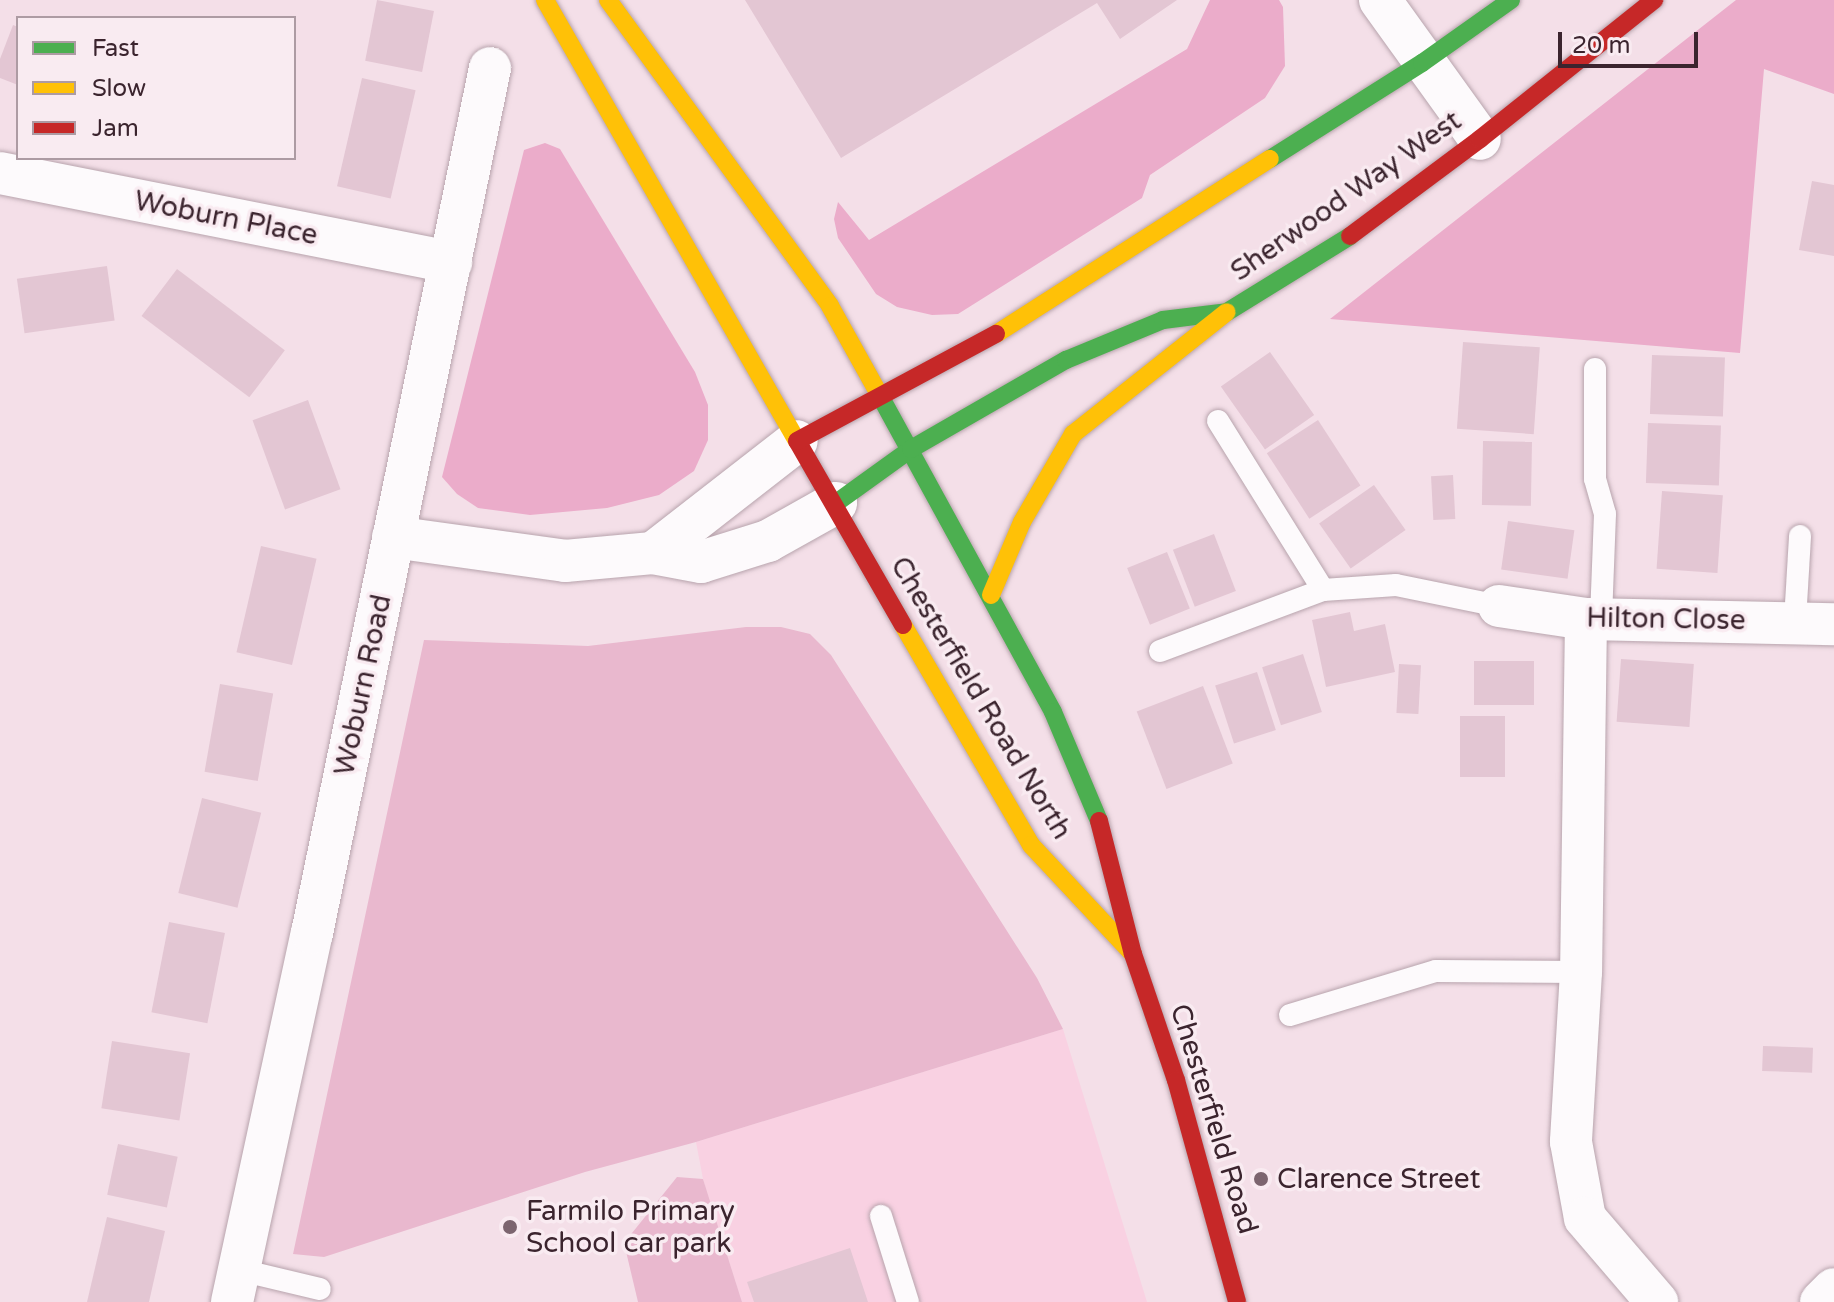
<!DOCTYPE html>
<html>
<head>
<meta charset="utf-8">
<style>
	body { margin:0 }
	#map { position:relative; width:1834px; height:1302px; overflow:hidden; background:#f4dfe8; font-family:"Varela Round",sans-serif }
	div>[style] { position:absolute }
	.built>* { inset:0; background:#f9d1e2 }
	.green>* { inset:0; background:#e9b8ce }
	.forest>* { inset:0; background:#ebacca }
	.building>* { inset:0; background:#e3c6d3; transform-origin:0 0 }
	.roads { filter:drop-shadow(0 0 2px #b8a4ad) drop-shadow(0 0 2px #b8a4ad) }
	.lane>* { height:22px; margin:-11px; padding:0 11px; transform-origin:11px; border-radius:11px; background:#fdfafc }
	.street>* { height:42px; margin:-21px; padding:0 21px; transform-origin:21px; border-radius:21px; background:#fdfafc }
	.fast>* { height:18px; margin:-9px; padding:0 9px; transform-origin:9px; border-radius:9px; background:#4caf50 }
	.slow>* { height:18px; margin:-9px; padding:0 9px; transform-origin:9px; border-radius:9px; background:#ffc107 }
	.jam>* { height:18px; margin:-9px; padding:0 9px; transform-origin:9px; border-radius:9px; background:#c62828 }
	.dots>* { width:22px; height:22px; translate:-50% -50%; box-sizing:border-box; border:4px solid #f9ebf1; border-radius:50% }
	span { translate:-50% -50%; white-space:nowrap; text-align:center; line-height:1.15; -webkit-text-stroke:7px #f9ebf1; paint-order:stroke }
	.street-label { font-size:28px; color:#3b242e }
	.poi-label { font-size:28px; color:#3b242e }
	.left { translate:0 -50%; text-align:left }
	.legend { position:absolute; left:16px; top:16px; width:280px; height:144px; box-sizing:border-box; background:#f9ebf1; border:2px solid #ad9ba3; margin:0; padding:10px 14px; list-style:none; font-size:24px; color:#3b242e }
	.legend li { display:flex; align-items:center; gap:16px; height:40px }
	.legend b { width:40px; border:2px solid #ad9ba3 }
	.scale { position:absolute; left:1558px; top:32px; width:140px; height:36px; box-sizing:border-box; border:4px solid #3b242e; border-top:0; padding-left:10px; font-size:24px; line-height:28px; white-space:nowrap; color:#3b242e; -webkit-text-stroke:6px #f9ebf1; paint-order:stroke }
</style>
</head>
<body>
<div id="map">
	<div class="built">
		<i style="clip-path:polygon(1063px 1029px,1147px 1302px,742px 1302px,703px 1179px,696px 1142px)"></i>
	</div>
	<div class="green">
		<i style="clip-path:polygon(746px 627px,781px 627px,810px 634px,831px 655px,1037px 978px,1063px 1029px,696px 1142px,585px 1172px,324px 1257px,293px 1254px,424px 640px,588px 646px)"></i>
		<i style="clip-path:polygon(677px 1177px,703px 1179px,742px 1302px,638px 1302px,624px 1243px)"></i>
	</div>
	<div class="forest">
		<i style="clip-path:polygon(1210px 0,1279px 0,1283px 7px,1285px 66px,1265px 98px,1150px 175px,1142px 198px,958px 314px,932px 315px,897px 307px,876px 294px,838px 238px,834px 219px,838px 202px,869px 240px,1187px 49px)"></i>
		<i style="clip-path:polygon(1736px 0,1834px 0,1834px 94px,1764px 69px,1740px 353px,1330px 319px)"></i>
		<i style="clip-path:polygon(545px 143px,560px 149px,695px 372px,708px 405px,708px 440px,694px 471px,659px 495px,607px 508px,530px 515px,478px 508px,457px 494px,442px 477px,524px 150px)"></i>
	</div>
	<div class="building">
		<i style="left:377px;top:0;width:58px;height:62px;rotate:11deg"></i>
		<i style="clip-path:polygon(745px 0,1177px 0,1120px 39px,1097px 3px,841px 158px)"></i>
		<i style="clip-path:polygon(13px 25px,18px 27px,18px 85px,0 78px,0 59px)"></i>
		<i style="left:362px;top:78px;width:55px;height:111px;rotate:13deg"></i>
		<i style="clip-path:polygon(1812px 181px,1834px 185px,1834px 256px,1799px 250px)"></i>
		<i style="left:107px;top:266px;width:55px;height:91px;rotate:82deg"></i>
		<i style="left:177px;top:269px;width:135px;height:59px;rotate:37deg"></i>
		<i style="left:1463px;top:342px;width:77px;height:87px;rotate:4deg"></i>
		<i style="left:1270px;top:352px;width:77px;height:60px;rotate:55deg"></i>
		<i style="left:1652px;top:355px;width:73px;height:59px;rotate:2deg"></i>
		<i style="left:308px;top:400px;width:95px;height:59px;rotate:70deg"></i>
		<i style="left:1318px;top:420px;width:78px;height:61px;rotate:57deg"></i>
		<i style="left:1648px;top:423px;width:73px;height:60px;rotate:2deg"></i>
		<i style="left:1483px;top:441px;width:49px;height:64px;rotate:1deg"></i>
		<i style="left:1453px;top:475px;width:44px;height:22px;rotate:87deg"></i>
		<i style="left:1374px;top:485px;width:55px;height:67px;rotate:55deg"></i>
		<i style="left:1662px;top:491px;width:61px;height:78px;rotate:4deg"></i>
		<i style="left:1508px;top:521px;width:67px;height:49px;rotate:8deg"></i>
		<i style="left:1214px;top:534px;width:61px;height:44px;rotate:69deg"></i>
		<i style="left:261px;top:546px;width:57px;height:109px;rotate:13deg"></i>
		<i style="left:1167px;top:552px;width:61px;height:43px;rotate:68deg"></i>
		<i style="clip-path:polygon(1350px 612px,1354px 631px,1385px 624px,1395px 672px,1326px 687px,1312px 620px)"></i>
		<i style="left:1303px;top:654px;width:61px;height:43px;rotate:72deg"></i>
		<i style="left:1621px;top:659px;width:73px;height:63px;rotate:4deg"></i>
		<i style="left:1474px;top:661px;width:60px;height:44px"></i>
		<i style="left:1399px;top:664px;width:22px;height:49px;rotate:3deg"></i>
		<i style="left:1257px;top:672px;width:61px;height:44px;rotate:72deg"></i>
		<i style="left:220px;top:684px;width:54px;height:89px;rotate:10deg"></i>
		<i style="left:1203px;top:686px;width:83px;height:71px;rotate:69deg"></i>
		<i style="left:1460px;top:716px;width:45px;height:61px"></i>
		<i style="left:202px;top:798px;width:61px;height:98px;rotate:14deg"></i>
		<i style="left:169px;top:922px;width:57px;height:92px;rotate:11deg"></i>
		<i style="left:112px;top:1041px;width:79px;height:68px;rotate:9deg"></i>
		<i style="left:1763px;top:1046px;width:50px;height:25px;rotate:2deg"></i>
		<i style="left:118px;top:1144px;width:61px;height:52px;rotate:12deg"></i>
		<i style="clip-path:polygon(107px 1217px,165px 1231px,149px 1302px,87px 1302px)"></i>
		<i style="clip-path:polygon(850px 1248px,868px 1302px,754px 1302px,747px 1282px)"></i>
	</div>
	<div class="roads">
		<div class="lane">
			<i style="left:1595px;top:369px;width:110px;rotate:90deg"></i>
			<i style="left:1595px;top:479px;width:36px;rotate:74deg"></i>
			<i style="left:1605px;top:514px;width:106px;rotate:92.2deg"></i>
			<i style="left:1218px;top:421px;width:199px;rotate:58.1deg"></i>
			<i style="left:1795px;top:621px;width:85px;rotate:-86.6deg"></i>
			<i style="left:1160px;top:651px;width:174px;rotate:-20.5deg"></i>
			<i style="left:1323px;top:590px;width:73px;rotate:-3.9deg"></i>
			<i style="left:1396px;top:585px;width:105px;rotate:11.5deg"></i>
			<i style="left:1290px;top:1015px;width:152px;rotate:-16.8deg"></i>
			<i style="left:1436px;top:971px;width:145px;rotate:0.4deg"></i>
			<i style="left:881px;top:1216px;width:90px;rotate:72.6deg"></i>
			<i style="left:240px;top:1270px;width:82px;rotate:13.4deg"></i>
		</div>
		<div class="street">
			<i style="left:1380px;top:0;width:171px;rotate:54.3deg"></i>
			<i style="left:0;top:173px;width:460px;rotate:11.2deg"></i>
			<i style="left:393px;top:537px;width:174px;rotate:7.9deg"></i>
			<i style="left:565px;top:561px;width:88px;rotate:-5.2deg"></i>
			<i style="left:653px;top:553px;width:49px;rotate:10.6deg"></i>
			<i style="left:701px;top:562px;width:70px;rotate:-17.4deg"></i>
			<i style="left:768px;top:541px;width:78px;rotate:-29.2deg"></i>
			<i style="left:653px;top:553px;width:182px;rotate:-37.9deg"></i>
			<i style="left:1499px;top:606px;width:88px;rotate:8.5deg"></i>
			<i style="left:1586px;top:619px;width:248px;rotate:1.2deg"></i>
			<i style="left:1586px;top:619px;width:353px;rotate:90.8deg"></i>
			<i style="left:1581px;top:972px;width:170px;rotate:93.4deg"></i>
			<i style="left:1571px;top:1142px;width:77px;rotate:79.6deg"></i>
			<i style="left:1585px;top:1218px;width:111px;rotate:49.4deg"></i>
			<i style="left:232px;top:1302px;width:378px;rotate:-77.8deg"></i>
			<i style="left:312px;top:933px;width:883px;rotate:-78.37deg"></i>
			<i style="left:1821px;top:1302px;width:18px;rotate:-45deg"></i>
		</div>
		<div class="fast">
			<i style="left:1270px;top:159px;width:180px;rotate:-32.3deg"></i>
			<i style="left:1422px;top:63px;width:109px;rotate:-35.3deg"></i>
			<i style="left:879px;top:394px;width:362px;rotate:61.3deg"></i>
			<i style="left:1053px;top:712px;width:118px;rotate:67.1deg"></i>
			<i style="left:836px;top:503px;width:92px;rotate:-35.8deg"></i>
			<i style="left:911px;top:449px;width:179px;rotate:-29.9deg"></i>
			<i style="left:1066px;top:360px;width:105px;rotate:-22.4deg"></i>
			<i style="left:1163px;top:320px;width:64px;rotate:-7.1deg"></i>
			<i style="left:1227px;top:312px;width:145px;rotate:-31.7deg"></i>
		</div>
		<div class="slow">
			<i style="left:545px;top:0;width:508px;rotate:60.26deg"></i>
			<i style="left:608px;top:0;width:378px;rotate:54deg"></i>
			<i style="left:830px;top:306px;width:101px;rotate:60.9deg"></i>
			<i style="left:996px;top:334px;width:325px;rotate:-32.6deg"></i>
			<i style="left:991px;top:595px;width:79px;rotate:-67deg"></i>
			<i style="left:1022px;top:522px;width:102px;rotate:-59.9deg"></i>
			<i style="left:1073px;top:434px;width:196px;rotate:-38.4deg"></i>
			<i style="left:903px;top:625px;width:255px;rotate:59.8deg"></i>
			<i style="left:1031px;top:845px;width:149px;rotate:46.9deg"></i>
		</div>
		<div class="jam">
			<i style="left:1350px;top:236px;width:162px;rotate:-36.7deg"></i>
			<i style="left:1480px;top:139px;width:223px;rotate:-38.6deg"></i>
			<i style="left:903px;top:625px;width:212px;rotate:-119.9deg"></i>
			<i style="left:797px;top:441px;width:226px;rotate:-28.3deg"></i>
			<i style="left:1099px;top:821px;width:137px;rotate:75.7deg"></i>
			<i style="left:1133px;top:954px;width:133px;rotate:71.2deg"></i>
			<i style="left:1176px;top:1080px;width:230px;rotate:74.6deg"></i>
		</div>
	</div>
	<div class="dots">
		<i style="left:1261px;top:1179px;background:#7c656f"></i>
		<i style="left:510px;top:1227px;background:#7c656f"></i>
	</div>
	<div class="street-label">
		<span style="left:1346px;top:196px;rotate:-35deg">Sherwood Way West</span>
		<span style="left:226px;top:218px;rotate:11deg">Woburn Place</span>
		<span style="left:1666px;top:619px;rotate:1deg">Hilton Close</span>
		<span style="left:363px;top:685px;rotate:-78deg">Woburn Road</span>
		<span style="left:981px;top:698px;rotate:59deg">Chesterfield Road North</span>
		<span style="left:1214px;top:1119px;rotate:73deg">Chesterfield Road</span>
	</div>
	<div class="poi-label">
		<span class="left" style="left:1277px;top:1179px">Clarence Street</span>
		<span class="left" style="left:526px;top:1227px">Farmilo Primary<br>School car park</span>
	</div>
	<ul class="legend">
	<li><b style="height:10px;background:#4caf50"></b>Fast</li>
	<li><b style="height:10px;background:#ffc107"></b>Slow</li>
	<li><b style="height:10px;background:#c62828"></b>Jam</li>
	</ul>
	<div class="scale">20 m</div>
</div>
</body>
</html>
